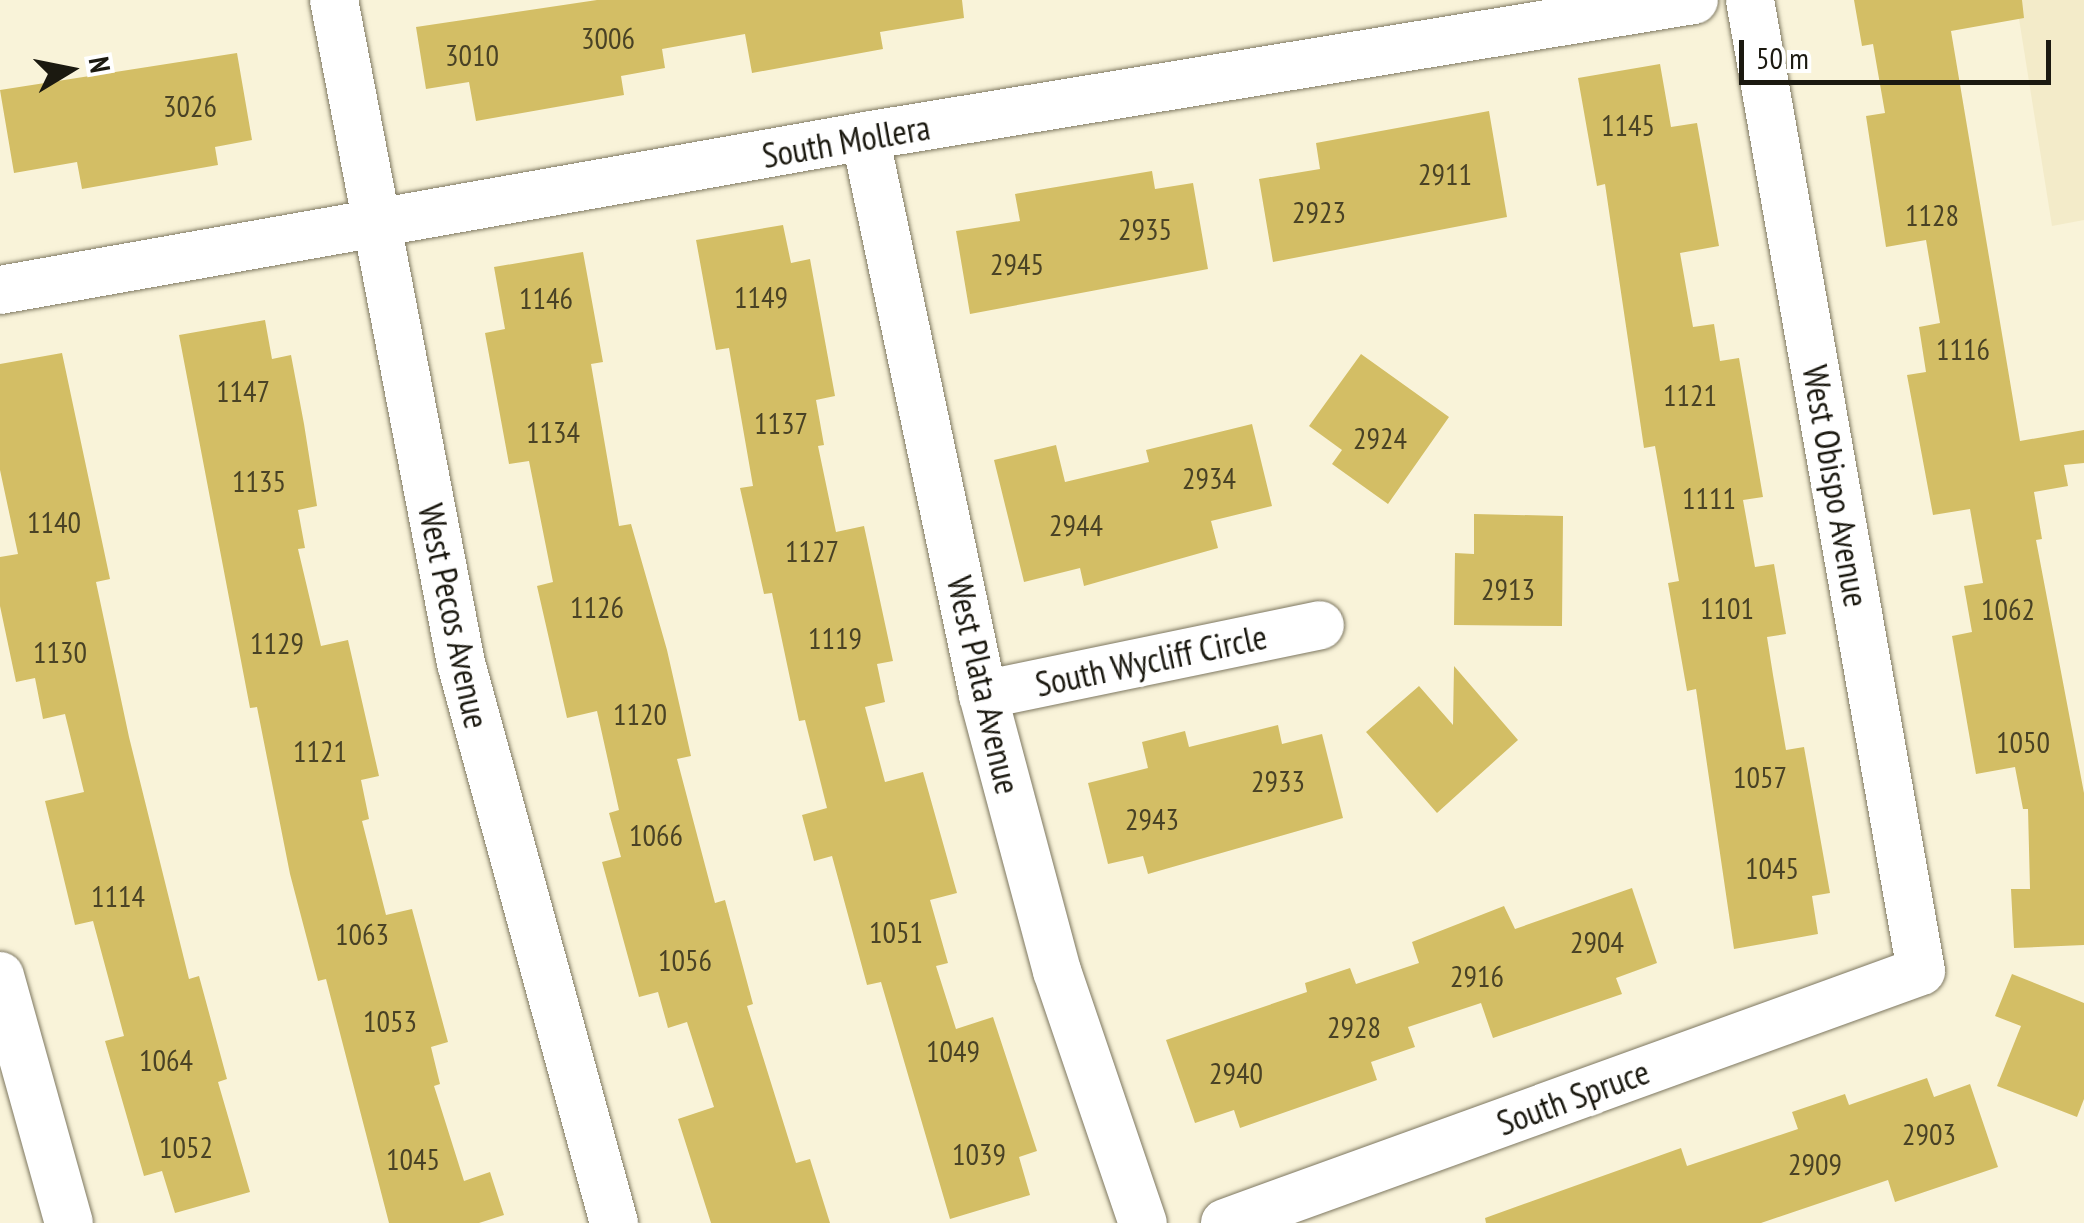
<!DOCTYPE html>
<html>
<head>
<meta charset="utf-8">
<style>
	body { margin:0 }
	#map { position:relative; width:2084px; height:1223px; overflow:hidden; background:#f9f3d9; font-family:"PT Sans Narrow",sans-serif }
	div>[style] { position:absolute }
	.built>* { inset:0; background:#f3ebc9 }
	.building>* { inset:0; background:#d3be65 }
	.roads { filter:drop-shadow(0 0 2px #7e7861) drop-shadow(0 0 2px #7e7861) }
	.minor>* { height:48px; margin:-24px; padding:0 24px; transform-origin:24px; border-radius:24px; background:#fff }
	span { translate:-50% -50%; white-space:nowrap; text-align:center; line-height:1.15; -webkit-text-stroke:9px #fff; paint-order:stroke }
	.number-label { font-size:30px; color:#494225 }
	.number-label span { -webkit-text-stroke-width:0 }
	.street-label { font-size:35px; color:#1b1910 }
	.north { position:absolute; left:20px; top:20px; width:100px; height:100px; -webkit-text-stroke:8px #fff; paint-order:stroke; rotate:80deg; font-size:28px; font-weight:700; line-height:40px; text-align:center; color:#1b1910 }
	.north::after { content:''; display:block; margin:auto; width:35px; height:45px; background:#1b1910; clip-path:polygon(50% 0,100% 100%,50% 72%,0 100%) }
	.scale { position:absolute; left:1739px; top:40px; width:312px; height:45px; box-sizing:border-box; border:5px solid #1b1910; border-top:0; padding-left:12px; font-size:30px; line-height:35px; white-space:nowrap; color:#1b1910; -webkit-text-stroke:8px #fff; paint-order:stroke }
</style>
</head>
<body>
<div id="map">
	<div class="built">
		<i style="clip-path:polygon(2016px 0,2084px 0,2084px 220px,2052px 226px)"></i>
	</div>
	<div class="building">
		<i style="clip-path:polygon(597px 0,962px 0,964px 18px,880px 32px,883px 49px,752px 73px,745px 34px,662px 49px,665px 68px,621px 76px,624px 95px,476px 121px,469px 82px,426px 89px,416px 27px)"></i>
		<i style="clip-path:polygon(1854px 0,2022px 0,2024px 18px,1951px 31px,2020px 441px,2084px 430px,2084px 463px,2064px 465px,2068px 486px,2034px 492px,2042px 539px,2036px 540px,2084px 793px,2084px 945px,2014px 948px,2011px 889px,2030px 889px,2028px 809px,2023px 809px,2015px 767px,1976px 774px,1952px 636px,1972px 632px,1964px 586px,1983px 583px,1970px 509px,1933px 515px,1907px 375px,1926px 372px,1919px 327px,1940px 323px,1926px 240px,1886px 247px,1866px 116px,1885px 113px,1873px 44px,1862px 46px)"></i>
		<i style="clip-path:polygon(237px 53px,252px 140px,215px 147px,218px 165px,82px 189px,77px 162px,14px 173px,0 90px)"></i>
		<i style="clip-path:polygon(1660px 64px,1671px 127px,1697px 123px,1719px 246px,1680px 253px,1693px 327px,1714px 324px,1720px 361px,1739px 358px,1763px 497px,1743px 500px,1755px 567px,1774px 564px,1786px 634px,1767px 637px,1773px 675px,1786px 750px,1804px 747px,1830px 893px,1812px 896px,1818px 934px,1734px 949px,1696px 689px,1687px 691px,1668px 583px,1679px 581px,1655px 446px,1644px 448px,1605px 184px,1597px 186px,1578px 78px)"></i>
		<i style="clip-path:polygon(1489px 111px,1507px 217px,1273px 262px,1259px 179px,1320px 169px,1316px 143px)"></i>
		<i style="clip-path:polygon(1152px 171px,1155px 189px,1193px 183px,1208px 269px,970px 314px,956px 231px,1020px 221px,1015px 194px)"></i>
		<i style="clip-path:polygon(783px 225px,791px 263px,810px 259px,835px 396px,816px 400px,824px 445px,818px 446px,836px 532px,864px 526px,893px 661px,877px 664px,885px 702px,865px 707px,885px 782px,923px 772px,957px 893px,930px 900px,948px 963px,936px 966px,956px 1029px,993px 1017px,1037px 1151px,1019px 1157px,1030px 1195px,950px 1219px,881px 982px,867px 985px,832px 856px,814px 861px,802px 815px,827px 808px,805px 720px,799px 721px,772px 593px,764px 594px,740px 488px,753px 486px,729px 348px,716px 350px,696px 240px)"></i>
		<i style="clip-path:polygon(583px 252px,603px 362px,591px 364px,619px 526px,631px 524px,667px 650px,691px 756px,677px 759px,715px 903px,725px 900px,753px 1004px,747px 1006px,796px 1163px,810px 1159px,830px 1223px,711px 1223px,678px 1119px,714px 1107px,687px 1022px,668px 1028px,658px 992px,639px 997px,602px 862px,621px 857px,609px 813px,619px 810px,597px 711px,567px 718px,537px 586px,553px 582px,529px 461px,509px 464px,485px 333px,505px 329px,494px 267px)"></i>
		<i style="clip-path:polygon(265px 320px,272px 359px,291px 355px,304px 424px,317px 506px,298px 510px,305px 548px,298px 549px,321px 646px,348px 640px,379px 776px,361px 780px,369px 819px,362px 821px,386px 915px,412px 909px,448px 1042px,431px 1047px,440px 1084px,434px 1086px,464px 1181px,490px 1172px,504px 1215px,479px 1223px,389px 1223px,326px 979px,318px 981px,290px 874px,257px 707px,250px 708px,179px 335px)"></i>
		<i style="clip-path:polygon(62px 353px,110px 579px,96px 582px,129px 737px,189px 979px,199px 976px,227px 1079px,218px 1082px,250px 1192px,175px 1213px,162px 1171px,144px 1176px,105px 1041px,124px 1036px,93px 921px,75px 925px,45px 801px,84px 792px,65px 714px,43px 719px,35px 678px,16px 682px,0 606px,0 557px,18px 554px,0 470px,0 364px)"></i>
		<i style="clip-path:polygon(1361px 354px,1449px 417px,1388px 504px,1332px 464px,1342px 450px,1309px 426px)"></i>
		<i style="clip-path:polygon(1252px 424px,1272px 506px,1211px 521px,1218px 548px,1084px 586px,1080px 568px,1024px 582px,994px 460px,1056px 445px,1065px 482px,1149px 462px,1146px 450px)"></i>
		<i style="clip-path:polygon(1474px 514px,1563px 516px,1562px 626px,1454px 625px,1455px 553px,1474px 554px)"></i>
		<i style="clip-path:polygon(1454px 666px,1518px 740px,1437px 813px,1366px 732px,1419px 686px,1453px 725px)"></i>
		<i style="clip-path:polygon(1278px 725px,1282px 744px,1322px 734px,1343px 818px,1148px 874px,1143px 856px,1108px 864px,1088px 783px,1148px 768px,1142px 742px,1185px 731px,1189px 747px)"></i>
		<i style="clip-path:polygon(1632px 888px,1657px 963px,1616px 978px,1622px 994px,1493px 1038px,1481px 1003px,1408px 1027px,1415px 1047px,1371px 1062px,1377px 1080px,1240px 1128px,1234px 1110px,1195px 1123px,1166px 1040px,1307px 992px,1305px 983px,1350px 968px,1356px 984px,1419px 963px,1412px 942px,1504px 906px,1515px 929px)"></i>
		<i style="clip-path:polygon(2012px 974px,2084px 1003px,2084px 1099px,2077px 1117px,1997px 1086px,2021px 1026px,1995px 1016px)"></i>
		<i style="clip-path:polygon(1927px 1078px,1934px 1097px,1970px 1084px,1998px 1167px,1895px 1202px,1888px 1180px,1761px 1223px,1486px 1223px,1485px 1218px,1681px 1148px,1687px 1166px,1798px 1129px,1792px 1112px,1845px 1094px,1849px 1105px)"></i>
	</div>
	<div class="roads">
		<div class="minor">
			<i style="left:334px;top:0;width:675px;rotate:79.16deg"></i>
			<i style="left:461px;top:663px;width:581px;rotate:74.72deg"></i>
			<i style="left:865px;top:136px;width:571px;rotate:78.08deg"></i>
			<i style="left:983px;top:695px;width:286px;rotate:75deg"></i>
			<i style="left:1057px;top:971px;width:266px;rotate:71.2deg"></i>
			<i style="left:0;top:290px;width:879px;rotate:-10.09deg"></i>
			<i style="left:865px;top:136px;width:840px;rotate:-9.32deg"></i>
			<i style="left:983px;top:695px;width:344px;rotate:-11.7deg"></i>
			<i style="left:0;top:976px;width:256px;rotate:74.4deg"></i>
			<i style="left:1225px;top:1223px;width:740px;rotate:-19.9deg"></i>
			<i style="left:1921px;top:971px;width:986px;rotate:-99.99deg"></i>
		</div>
	</div>
	<div class="number-label">
		<span style="left:608px;top:38px">3006</span>
		<span style="left:472px;top:55px">3010</span>
		<span style="left:190px;top:106px">3026</span>
		<span style="left:1628px;top:125px">1145</span>
		<span style="left:1445px;top:174px">2911</span>
		<span style="left:1319px;top:212px">2923</span>
		<span style="left:1932px;top:215px">1128</span>
		<span style="left:1145px;top:229px">2935</span>
		<span style="left:1017px;top:264px">2945</span>
		<span style="left:761px;top:297px">1149</span>
		<span style="left:546px;top:298px">1146</span>
		<span style="left:1963px;top:349px">1116</span>
		<span style="left:243px;top:391px">1147</span>
		<span style="left:1690px;top:395px">1121</span>
		<span style="left:781px;top:423px">1137</span>
		<span style="left:553px;top:432px">1134</span>
		<span style="left:1380px;top:438px">2924</span>
		<span style="left:1209px;top:478px">2934</span>
		<span style="left:259px;top:481px">1135</span>
		<span style="left:1709px;top:498px">1111</span>
		<span style="left:54px;top:522px">1140</span>
		<span style="left:1076px;top:525px">2944</span>
		<span style="left:812px;top:551px">1127</span>
		<span style="left:1508px;top:589px">2913</span>
		<span style="left:597px;top:607px">1126</span>
		<span style="left:1727px;top:608px">1101</span>
		<span style="left:2008px;top:609px">1062</span>
		<span style="left:835px;top:638px">1119</span>
		<span style="left:277px;top:643px">1129</span>
		<span style="left:60px;top:652px">1130</span>
		<span style="left:640px;top:714px">1120</span>
		<span style="left:2023px;top:742px">1050</span>
		<span style="left:320px;top:751px">1121</span>
		<span style="left:1760px;top:777px">1057</span>
		<span style="left:1278px;top:781px">2933</span>
		<span style="left:1152px;top:819px">2943</span>
		<span style="left:656px;top:835px">1066</span>
		<span style="left:1772px;top:868px">1045</span>
		<span style="left:118px;top:896px">1114</span>
		<span style="left:896px;top:932px">1051</span>
		<span style="left:362px;top:934px">1063</span>
		<span style="left:1597px;top:942px">2904</span>
		<span style="left:685px;top:960px">1056</span>
		<span style="left:1477px;top:976px">2916</span>
		<span style="left:390px;top:1021px">1053</span>
		<span style="left:1354px;top:1027px">2928</span>
		<span style="left:953px;top:1051px">1049</span>
		<span style="left:166px;top:1060px">1064</span>
		<span style="left:1236px;top:1073px">2940</span>
		<span style="left:1929px;top:1134px">2903</span>
		<span style="left:186px;top:1147px">1052</span>
		<span style="left:979px;top:1154px">1039</span>
		<span style="left:413px;top:1159px">1045</span>
		<span style="left:1815px;top:1164px">2909</span>
	</div>
	<div class="street-label">
		<span style="left:846px;top:141px;rotate:-10deg">South Mollera</span>
		<span style="left:1836px;top:486px;rotate:80deg">West Obispo Avenue</span>
		<span style="left:454px;top:616px;rotate:78deg">West Pecos Avenue</span>
		<span style="left:1151px;top:660px;rotate:-12deg">South Wycliff Circle</span>
		<span style="left:984px;top:685px;rotate:77deg">West Plata Avenue</span>
		<span style="left:1573px;top:1097px;rotate:-20deg">South Spruce</span>
	</div>
	<div class="north">N</div>
	<div class="scale">50 m</div>
</div>
</body>
</html>
